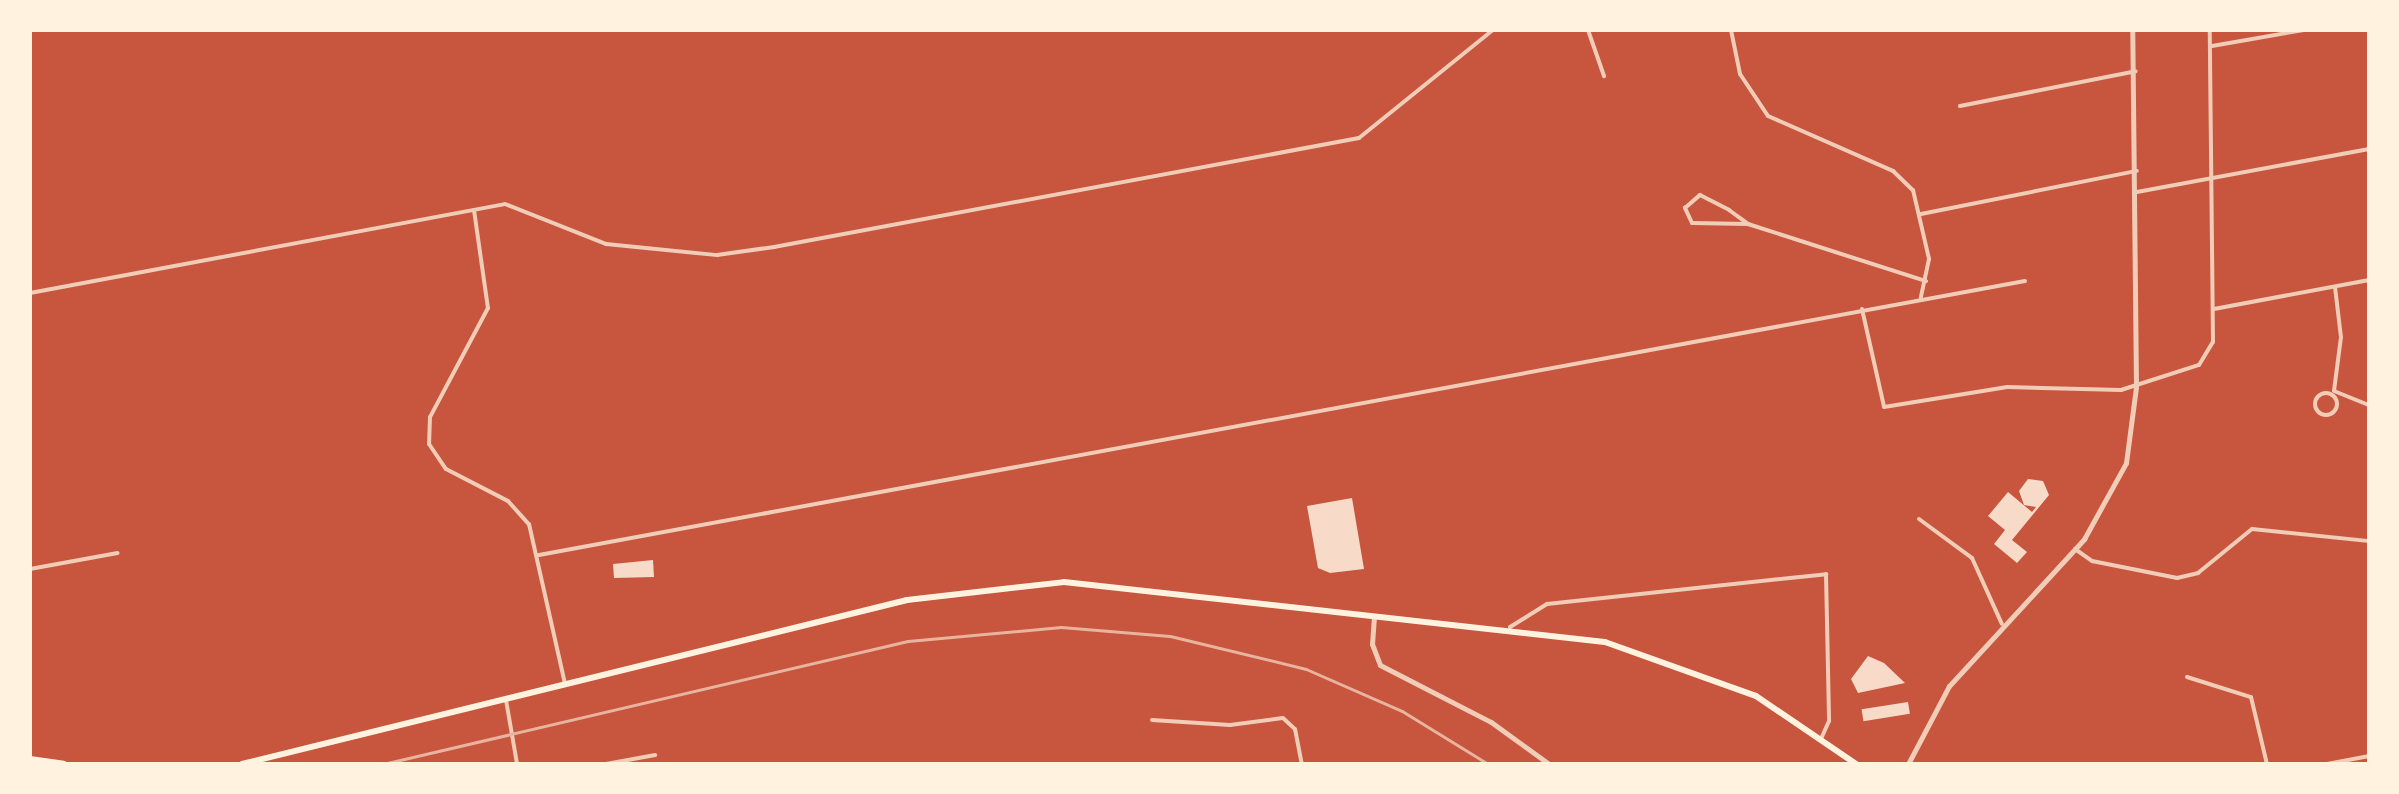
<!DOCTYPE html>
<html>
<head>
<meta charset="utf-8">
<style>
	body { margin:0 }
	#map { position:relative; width:2399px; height:794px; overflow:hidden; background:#c8553d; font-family:"IBM Plex Sans",sans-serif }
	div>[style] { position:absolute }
	.building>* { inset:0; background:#f7dbc8; transform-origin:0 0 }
	.minor>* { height:4px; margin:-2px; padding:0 2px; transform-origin:2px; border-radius:2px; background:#f1ccb7 }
	.minor>.ring { margin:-2px; padding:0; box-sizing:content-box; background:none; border:4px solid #f1ccb7; border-radius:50% }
	.tertiary>* { height:5px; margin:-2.5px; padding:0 2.5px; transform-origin:2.5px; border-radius:2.5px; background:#f1ccb7 }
	.primary>* { height:6px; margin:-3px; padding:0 3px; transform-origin:3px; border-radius:3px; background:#fff3e0 }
	.rail>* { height:3px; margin:-1.5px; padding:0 1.5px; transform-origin:1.5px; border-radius:1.5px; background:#e9b49f }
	span { translate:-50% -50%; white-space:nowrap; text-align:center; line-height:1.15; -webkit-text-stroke:8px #fff3e0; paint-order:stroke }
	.frame { position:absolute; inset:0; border:32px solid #fff3e0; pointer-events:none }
</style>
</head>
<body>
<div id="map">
	<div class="building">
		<i style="clip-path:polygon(2028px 479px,2043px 481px,2049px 495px,2012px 540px,2027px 552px,2017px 563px,1994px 544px,2005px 530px,1988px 516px,2008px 492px,2032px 512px,2036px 507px,2024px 505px,2019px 491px)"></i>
		<i style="clip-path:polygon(1352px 498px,1364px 569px,1330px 573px,1318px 568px,1307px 506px)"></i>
		<i style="clip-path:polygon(653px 560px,654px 577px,614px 578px,613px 564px)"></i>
		<i style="clip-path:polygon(1868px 656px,1884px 663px,1905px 683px,1858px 693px,1851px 679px)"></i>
		<i style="left:1908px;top:702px;width:12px;height:47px;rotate:81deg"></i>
	</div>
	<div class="minor">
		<i style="left:1588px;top:30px;width:49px;rotate:70.8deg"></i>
		<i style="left:1731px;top:30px;width:45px;rotate:78.4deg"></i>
		<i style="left:1740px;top:74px;width:50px;rotate:56.3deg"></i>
		<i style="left:1768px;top:116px;width:137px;rotate:23.7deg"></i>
		<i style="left:1893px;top:171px;width:28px;rotate:44deg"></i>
		<i style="left:1913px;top:190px;width:71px;rotate:76.9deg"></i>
		<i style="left:1929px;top:259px;width:40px;rotate:102deg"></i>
		<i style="left:2212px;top:46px;width:93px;rotate:-9.9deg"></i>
		<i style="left:1960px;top:106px;width:179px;rotate:-11.2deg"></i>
		<i style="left:2137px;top:192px;width:236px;rotate:-10.5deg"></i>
		<i style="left:1700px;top:195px;width:33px;rotate:27deg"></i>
		<i style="left:1729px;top:210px;width:24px;rotate:36deg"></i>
		<i style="left:1748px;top:224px;width:56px;rotate:-179deg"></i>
		<i style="left:1692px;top:223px;width:17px;rotate:-115deg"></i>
		<i style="left:1685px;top:208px;width:20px;rotate:-41deg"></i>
		<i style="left:474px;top:210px;width:99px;rotate:81.9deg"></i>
		<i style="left:488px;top:308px;width:123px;rotate:118deg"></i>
		<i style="left:430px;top:417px;width:27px;rotate:92deg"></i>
		<i style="left:429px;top:444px;width:30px;rotate:56deg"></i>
		<i style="left:446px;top:469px;width:70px;rotate:27.3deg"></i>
		<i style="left:508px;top:501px;width:31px;rotate:48deg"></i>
		<i style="left:529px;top:524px;width:164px;rotate:77.3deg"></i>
		<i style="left:1921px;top:214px;width:220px;rotate:-11.3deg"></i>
		<i style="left:1748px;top:224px;width:187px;rotate:17.8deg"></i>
		<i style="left:2335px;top:287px;width:50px;rotate:83.2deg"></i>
		<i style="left:2341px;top:337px;width:54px;rotate:97.4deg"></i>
		<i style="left:2334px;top:391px;width:38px;rotate:22deg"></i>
		<i style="left:30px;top:293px;width:483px;rotate:-10.6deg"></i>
		<i style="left:505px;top:204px;width:109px;rotate:21.6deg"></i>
		<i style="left:606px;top:244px;width:112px;rotate:5.7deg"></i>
		<i style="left:717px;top:255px;width:58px;rotate:-8deg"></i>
		<i style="left:774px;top:247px;width:595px;rotate:-10.55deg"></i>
		<i style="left:1359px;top:138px;width:172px;rotate:-38.9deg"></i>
		<i style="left:1862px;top:309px;width:100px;rotate:77.3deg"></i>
		<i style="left:1884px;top:407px;width:125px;rotate:-9.2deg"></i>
		<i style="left:2007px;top:387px;width:114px;rotate:1.5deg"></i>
		<i style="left:2121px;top:390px;width:82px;rotate:-17.8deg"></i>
		<i style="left:2199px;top:365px;width:27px;rotate:-59deg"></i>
		<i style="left:2213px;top:342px;width:312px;rotate:-90.6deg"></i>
		<i style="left:2214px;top:309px;width:158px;rotate:-10.6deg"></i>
		<i class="ring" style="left:2315px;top:393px;width:18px;height:18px"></i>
		<i style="left:1919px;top:519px;width:66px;rotate:36.3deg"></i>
		<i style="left:1972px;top:558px;width:72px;rotate:65.6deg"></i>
		<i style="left:2075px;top:549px;width:21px;rotate:35deg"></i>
		<i style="left:2092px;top:561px;width:87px;rotate:11.3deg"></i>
		<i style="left:2177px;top:578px;width:22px;rotate:-13deg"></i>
		<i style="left:2198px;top:573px;width:70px;rotate:-39.2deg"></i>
		<i style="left:2252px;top:529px;width:118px;rotate:5.9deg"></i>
		<i style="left:539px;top:555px;width:1511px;rotate:-10.45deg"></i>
		<i style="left:30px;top:569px;width:89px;rotate:-10.3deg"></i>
		<i style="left:1510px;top:627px;width:44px;rotate:-31.9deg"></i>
		<i style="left:1547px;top:604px;width:281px;rotate:-6.1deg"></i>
		<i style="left:1826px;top:574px;width:147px;rotate:88.8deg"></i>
		<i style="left:1829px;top:721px;width:17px;rotate:114deg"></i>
		<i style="left:2187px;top:677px;width:67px;rotate:17.4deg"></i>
		<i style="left:2251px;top:697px;width:69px;rotate:76.6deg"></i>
		<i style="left:506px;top:700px;width:65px;rotate:80.2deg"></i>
		<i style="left:1152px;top:720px;width:78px;rotate:3.7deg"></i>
		<i style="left:1230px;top:725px;width:53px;rotate:-7.5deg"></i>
		<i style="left:1283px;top:718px;width:16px;rotate:43deg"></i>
		<i style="left:1295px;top:729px;width:36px;rotate:79deg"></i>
		<i style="left:606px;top:764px;width:50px;rotate:-10.4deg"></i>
		<i style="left:2327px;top:764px;width:43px;rotate:-10.8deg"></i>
	</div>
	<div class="tertiary">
		<i style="left:1374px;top:616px;width:28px;rotate:94deg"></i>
		<i style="left:1372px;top:644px;width:22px;rotate:69deg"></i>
		<i style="left:1380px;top:665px;width:125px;rotate:27.2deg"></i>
		<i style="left:1491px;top:722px;width:72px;rotate:35.9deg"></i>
		<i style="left:1908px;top:764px;width:88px;rotate:-62.3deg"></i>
		<i style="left:1949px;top:686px;width:200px;rotate:-47.4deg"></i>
		<i style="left:2084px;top:539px;width:87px;rotate:-61.1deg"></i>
		<i style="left:2126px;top:463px;width:77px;rotate:-82.5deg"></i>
		<i style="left:2136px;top:387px;width:357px;rotate:-90.6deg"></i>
	</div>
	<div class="primary">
		<i style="left:30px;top:759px;width:34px;rotate:8deg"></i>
		<i style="left:242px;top:764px;width:685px;rotate:-13.85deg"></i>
		<i style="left:907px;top:600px;width:158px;rotate:-6.5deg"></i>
		<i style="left:1064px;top:582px;width:544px;rotate:6.33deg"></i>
		<i style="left:1605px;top:642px;width:160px;rotate:19.7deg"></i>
		<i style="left:1756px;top:696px;width:121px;rotate:34.2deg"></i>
	</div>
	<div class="rail">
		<i style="left:383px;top:764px;width:539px;rotate:-13.19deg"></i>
		<i style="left:908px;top:641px;width:154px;rotate:-5.2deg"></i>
		<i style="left:1061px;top:627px;width:109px;rotate:4.7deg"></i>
		<i style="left:1170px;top:636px;width:140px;rotate:13.6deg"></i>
		<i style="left:1306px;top:669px;width:105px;rotate:23.6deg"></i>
		<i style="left:1402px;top:711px;width:101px;rotate:31.6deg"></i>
	</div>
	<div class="frame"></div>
</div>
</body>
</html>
